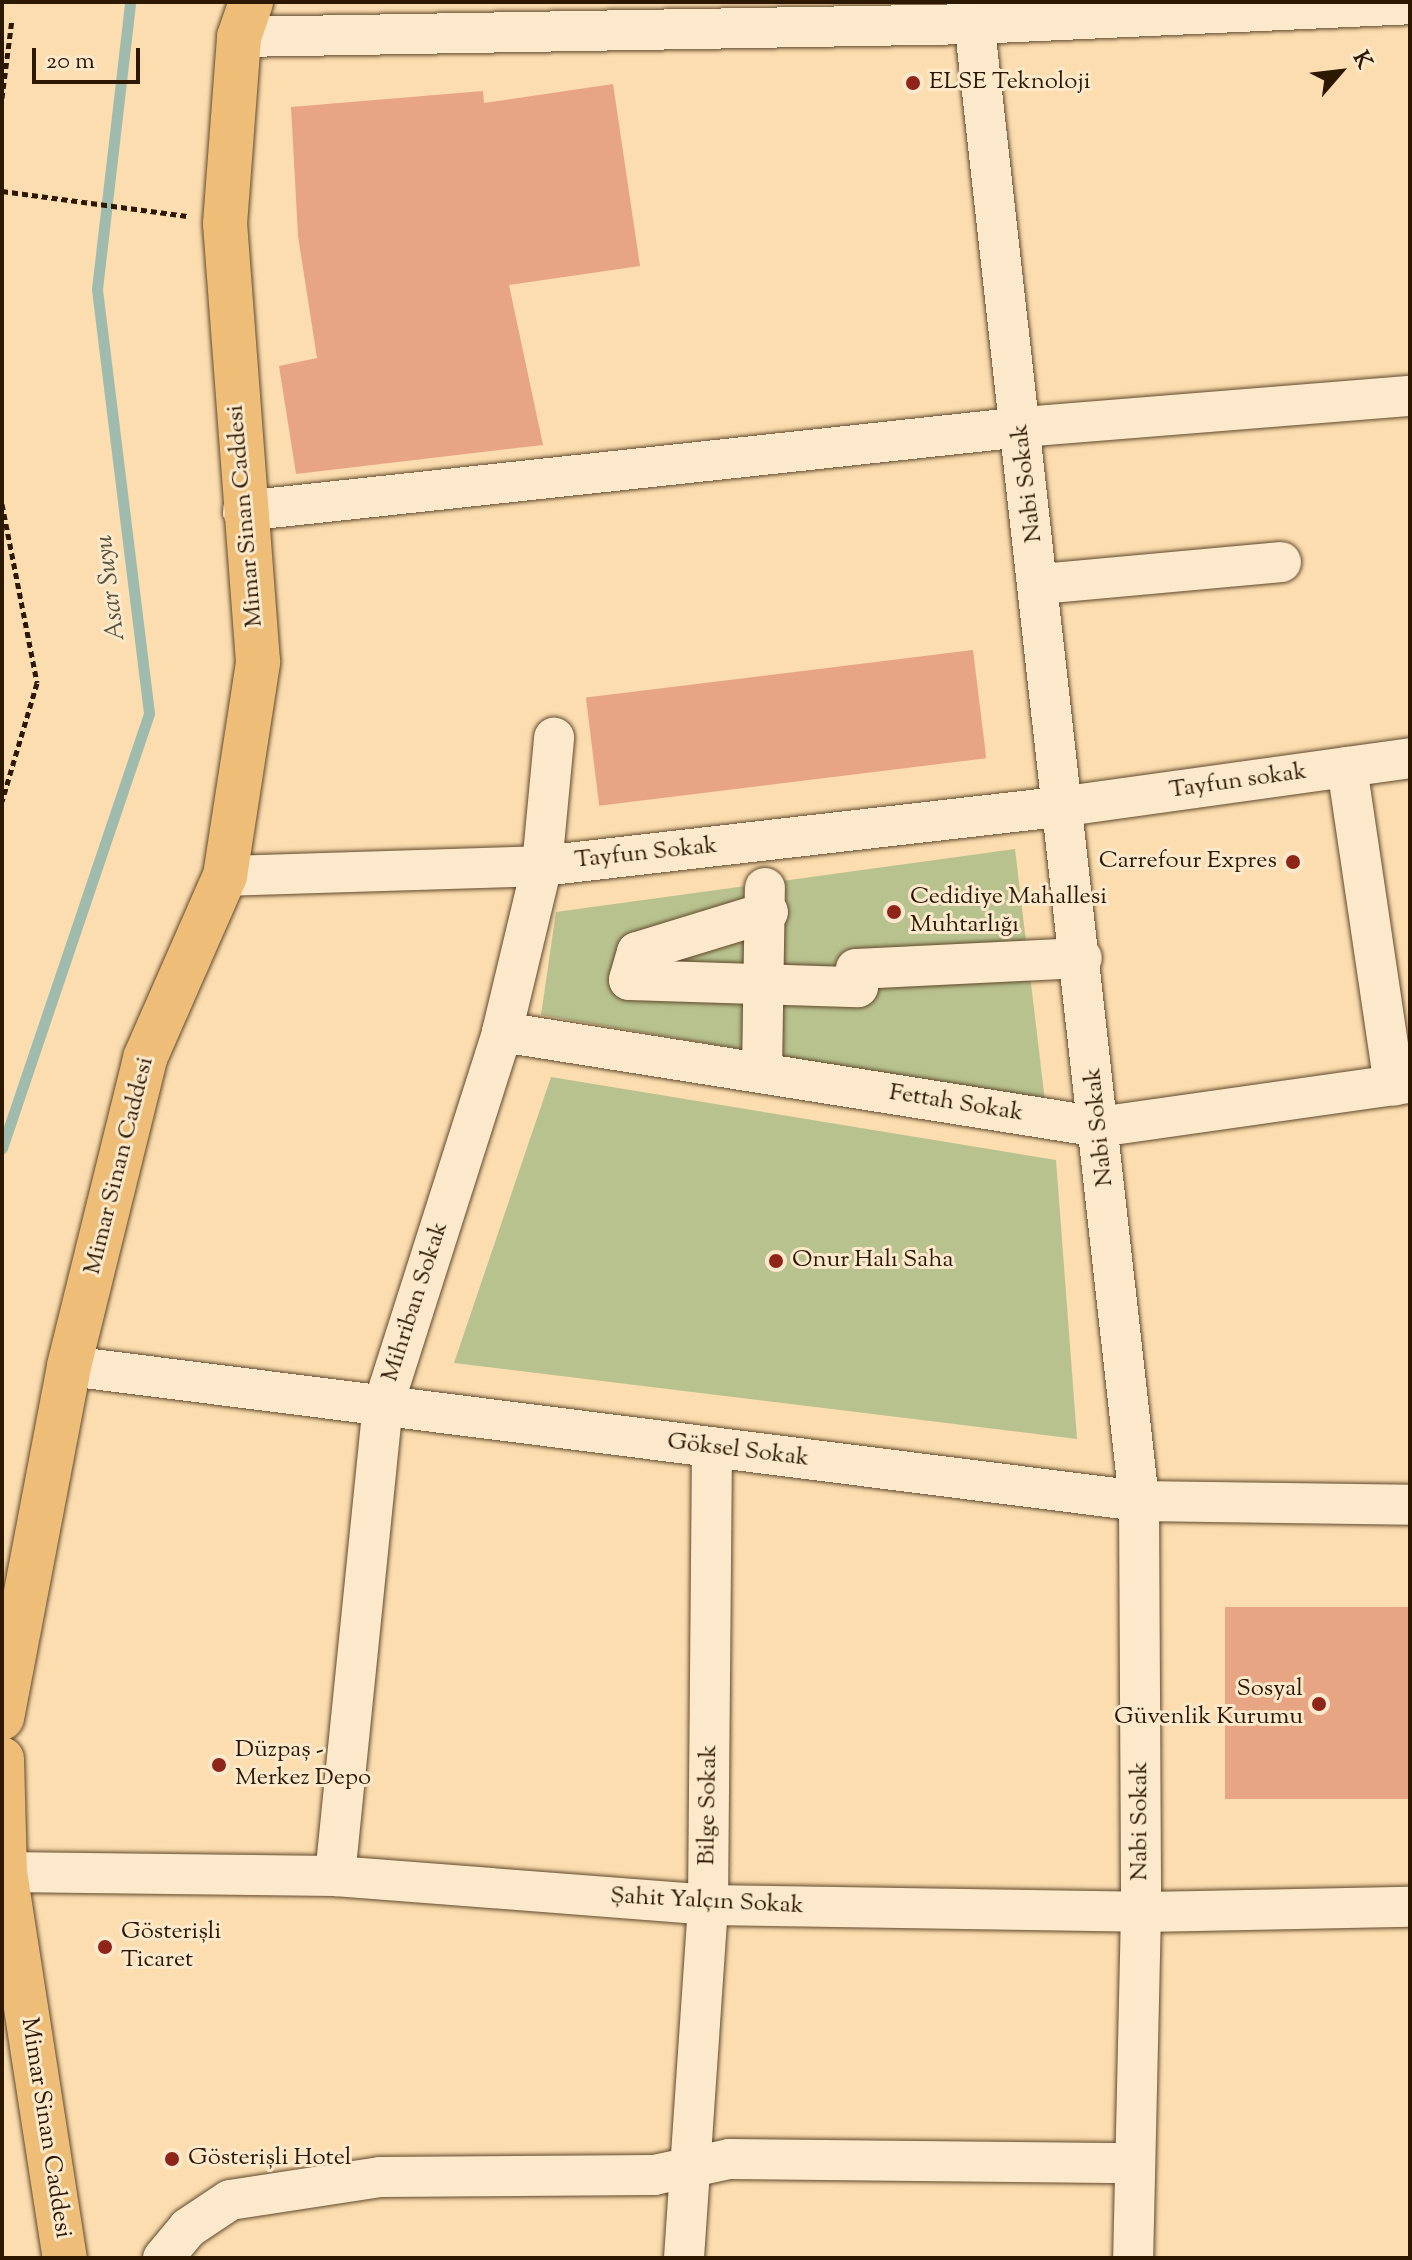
<!DOCTYPE html>
<html>
<head>
<meta charset="utf-8">
<style>
	body { margin:0 }
	#map { position:relative; width:1412px; height:2260px; overflow:hidden; background:#fbddaf; font-family:"Sorts Mill Goudy",serif }
	div>[style] { position:absolute }
	.green>* { inset:0; background:#b8c28f }
	.stream>* { height:11px; margin:-5.5px; padding:0 5.5px; transform-origin:5.5px; border-radius:5.5px; background:#9fbbae }
	.building>* { inset:0; background:#e8a584; transform-origin:0 0 }
	.path>* { height:5px; margin-top:-2.5px; transform-origin:0; background:repeating-linear-gradient(90deg,#2c1800 0 6px,transparent 0 10px) }
	.roads { filter:drop-shadow(0 0 2px #60492c) drop-shadow(0 0 2px #60492c) }
	.minor>* { height:40px; margin:-20px; padding:0 20px; transform-origin:20px; border-radius:20px; background:#fce9cb }
	.major>* { height:44px; margin:-22px; padding:0 22px; transform-origin:22px; border-radius:22px; background:#eebe78 }
	.dots>* { width:22px; height:22px; translate:-50% -50%; box-sizing:border-box; border:4px solid #fce9cb; border-radius:50% }
	span { translate:-50% -50%; white-space:nowrap; text-align:center; line-height:1.15; -webkit-text-stroke:6px #fce9cb; paint-order:stroke }
	.poi-label { font-size:24px; color:#2c1800 }
	.left { translate:0 -50%; text-align:left }
	.right { translate:-100% -50%; text-align:right }
	.street-label { font-size:24px; color:#2c1800 }
	.water-label { font-size:26px; color:#54513d; font-style:italic }
	.frame { position:absolute; inset:0; border:4px solid #2c1800; pointer-events:none }
	.north { position:absolute; left:1300px; top:32px; width:80px; height:80px; -webkit-text-stroke:6px #fce9cb; paint-order:stroke; rotate:62deg; font-size:22px; font-weight:700; line-height:32px; text-align:center; color:#2c1800 }
	.north::after { content:''; display:block; margin:auto; width:28px; height:36px; background:#2c1800; clip-path:polygon(50% 0,100% 100%,50% 72%,0 100%) }
	.scale { position:absolute; left:32px; top:48px; width:108px; height:36px; box-sizing:border-box; border:4px solid #2c1800; border-top:0; padding-left:10px; font-size:24px; line-height:28px; white-space:nowrap; color:#2c1800; -webkit-text-stroke:6px #fce9cb; paint-order:stroke }
</style>
</head>
<body>
<div id="map">
	<div class="green">
		<i style="clip-path:polygon(1015px 849px,1045px 1101px,541px 1015px,556px 912px)"></i>
		<i style="clip-path:polygon(551px 1077px,1056px 1160px,1077px 1439px,454px 1363px)"></i>
	</div>
	<div class="stream">
		<i style="left:2px;top:1148px;width:459px;rotate:-71.3deg"></i>
		<i style="left:149px;top:713px;width:427px;rotate:-97deg"></i>
		<i style="left:97px;top:289px;width:289px;rotate:-83.4deg"></i>
	</div>
	<div class="building">
		<i style="clip-path:polygon(613px 84px,640px 266px,509px 285px,543px 445px,296px 474px,279px 366px,317px 358px,298px 236px,291px 107px,483px 91px,484px 103px)"></i>
		<i style="left:973px;top:650px;width:109px;height:390px;rotate:83deg"></i>
		<i style="left:1410px;top:1607px;width:192px;height:185px;rotate:90deg"></i>
	</div>
	<div class="path">
		<i style="left:2px;top:98px;width:80px;rotate:-82.8deg"></i>
		<i style="left:2px;top:191px;width:187px;rotate:7.7deg"></i>
		<i style="left:2px;top:504px;width:182px;rotate:78.9deg"></i>
		<i style="left:37px;top:683px;width:123px;rotate:106.5deg"></i>
	</div>
	<div class="roads">
		<div class="minor">
			<i style="left:972px;top:2px;width:1508px;rotate:83.64deg"></i>
			<i style="left:1139px;top:1501px;width:411px;rotate:89.7deg"></i>
			<i style="left:1141px;top:1912px;width:346px;rotate:91.3deg"></i>
			<i style="left:239px;top:37px;width:735px;rotate:-1.01deg"></i>
			<i style="left:974px;top:24px;width:436px;rotate:-2.6deg"></i>
			<i style="left:243px;top:511px;width:784px;rotate:-6.15deg"></i>
			<i style="left:1022px;top:427px;width:389px;rotate:-4.6deg"></i>
			<i style="left:1040px;top:584px;width:242px;rotate:-5.2deg"></i>
			<i style="left:1347px;top:767px;width:322px;rotate:81.6deg"></i>
			<i style="left:225px;top:876px;width:317px;rotate:-1.8deg"></i>
			<i style="left:542px;top:866px;width:527px;rotate:-6.53deg"></i>
			<i style="left:1066px;top:806px;width:347px;rotate:-7.9deg"></i>
			<i style="left:768px;top:912px;width:137px;rotate:163deg"></i>
			<i style="left:637px;top:952px;width:29px;rotate:106deg"></i>
			<i style="left:629px;top:980px;width:229px;rotate:1.8deg"></i>
			<i style="left:858px;top:987px;width:18px;rotate:-96deg"></i>
			<i style="left:856px;top:969px;width:226px;rotate:-2.8deg"></i>
			<i style="left:502px;top:1032px;width:605px;rotate:9.04deg"></i>
			<i style="left:1099px;top:1127px;width:314px;rotate:-8.1deg"></i>
			<i style="left:762px;top:1073px;width:185px;rotate:-89.1deg"></i>
			<i style="left:69px;top:1366px;width:1078px;rotate:7.19deg"></i>
			<i style="left:1139px;top:1501px;width:271px;rotate:0.8deg"></i>
			<i style="left:5px;top:1872px;width:330px;rotate:0.7deg"></i>
			<i style="left:335px;top:1876px;width:374px;rotate:4.4deg"></i>
			<i style="left:708px;top:1905px;width:433px;rotate:0.9deg"></i>
			<i style="left:1141px;top:1912px;width:269px;rotate:-1.1deg"></i>
			<i style="left:335px;top:1876px;width:472px;rotate:-84.2deg"></i>
			<i style="left:383px;top:1406px;width:392px;rotate:-72.3deg"></i>
			<i style="left:502px;top:1032px;width:171px;rotate:-76.5deg"></i>
			<i style="left:542px;top:866px;width:129px;rotate:-84.6deg"></i>
			<i style="left:163px;top:2258px;width:39px;rotate:-50deg"></i>
			<i style="left:188px;top:2228px;width:50px;rotate:-33.7deg"></i>
			<i style="left:230px;top:2200px;width:152px;rotate:-8.7deg"></i>
			<i style="left:380px;top:2177px;width:274px;rotate:-0.4deg"></i>
			<i style="left:654px;top:2175px;width:77px;rotate:-12deg"></i>
			<i style="left:729px;top:2159px;width:406px;rotate:0.6deg"></i>
			<i style="left:684px;top:2258px;width:354px;rotate:-86.1deg"></i>
			<i style="left:708px;top:1905px;width:458px;rotate:-89.5deg"></i>
		</div>
		<div class="major">
			<i style="left:2px;top:1718px;width:358px;rotate:-79.2deg"></i>
			<i style="left:69px;top:1366px;width:317px;rotate:-76.1deg"></i>
			<i style="left:145px;top:1058px;width:199px;rotate:-66.3deg"></i>
			<i style="left:225px;top:876px;width:217px;rotate:-81.2deg"></i>
			<i style="left:258px;top:662px;width:439px;rotate:-94.3deg"></i>
			<i style="left:225px;top:224px;width:188px;rotate:-85.7deg"></i>
			<i style="left:239px;top:37px;width:37px;rotate:-71deg"></i>
			<i style="left:2px;top:1759px;width:113px;rotate:88.5deg"></i>
			<i style="left:5px;top:1872px;width:391px;rotate:81.2deg"></i>
		</div>
	</div>
	<div class="dots">
		<i style="left:913px;top:83px;background:#8f2418"></i>
		<i style="left:1293px;top:862px;background:#8f2418"></i>
		<i style="left:894px;top:912px;background:#8f2418"></i>
		<i style="left:776px;top:1261px;background:#8f2418"></i>
		<i style="left:1319px;top:1704px;background:#8f2418"></i>
		<i style="left:219px;top:1765px;background:#8f2418"></i>
		<i style="left:105px;top:1947px;background:#8f2418"></i>
		<i style="left:172px;top:2159px;background:#8f2418"></i>
	</div>
	<div class="poi-label">
		<span class="left" style="left:929px;top:83px">ELSE Teknoloji</span>
		<span class="right" style="left:1277px;top:862px">Carrefour Expres</span>
		<span class="left" style="left:910px;top:912px">Cedidiye Mahallesi<br>Muhtarlığı</span>
		<span class="left" style="left:792px;top:1261px">Onur Halı Saha</span>
		<span class="right" style="left:1303px;top:1704px">Sosyal<br>Güvenlik Kurumu</span>
		<span class="left" style="left:235px;top:1765px">Düzpaş -<br>Merkez Depo</span>
		<span class="left" style="left:121px;top:1947px">Gösterişli<br>Ticaret</span>
		<span class="left" style="left:188px;top:2159px">Gösterişli Hotel</span>
	</div>
	<div class="street-label">
		<span style="left:1028px;top:483px;rotate:-97deg">Nabi Sokak</span>
		<span style="left:246px;top:516px;rotate:-95deg">Mimar Sinan Caddesi</span>
		<span style="left:1238px;top:782px;rotate:-8deg">Tayfun sokak</span>
		<span style="left:646px;top:854px;rotate:-6deg">Tayfun Sokak</span>
		<span style="left:956px;top:1104px;rotate:9deg">Fettah Sokak</span>
		<span style="left:1100px;top:1127px;rotate:-96deg">Nabi Sokak</span>
		<span style="left:120px;top:1166px;rotate:-76deg">Mimar Sinan Caddesi</span>
		<span style="left:416px;top:1302px;rotate:-72deg">Mihriban Sokak</span>
		<span style="left:738px;top:1451px;rotate:7deg">Göksel Sokak</span>
		<span style="left:709px;top:1805px;rotate:-89deg">Bilge Sokak</span>
		<span style="left:1141px;top:1821px;rotate:-90deg">Nabi Sokak</span>
		<span style="left:707px;top:1902px;rotate:3deg">Şahit Yalçın Sokak</span>
		<span style="left:45px;top:2128px;rotate:81deg">Mimar Sinan Caddesi</span>
	</div>
	<div class="water-label">
		<span style="left:111px;top:588px;rotate:-97deg">Asar Suyu</span>
	</div>
	<div class="frame"></div>
	<div class="north">K</div>
	<div class="scale">20 m</div>
</div>
</body>
</html>
